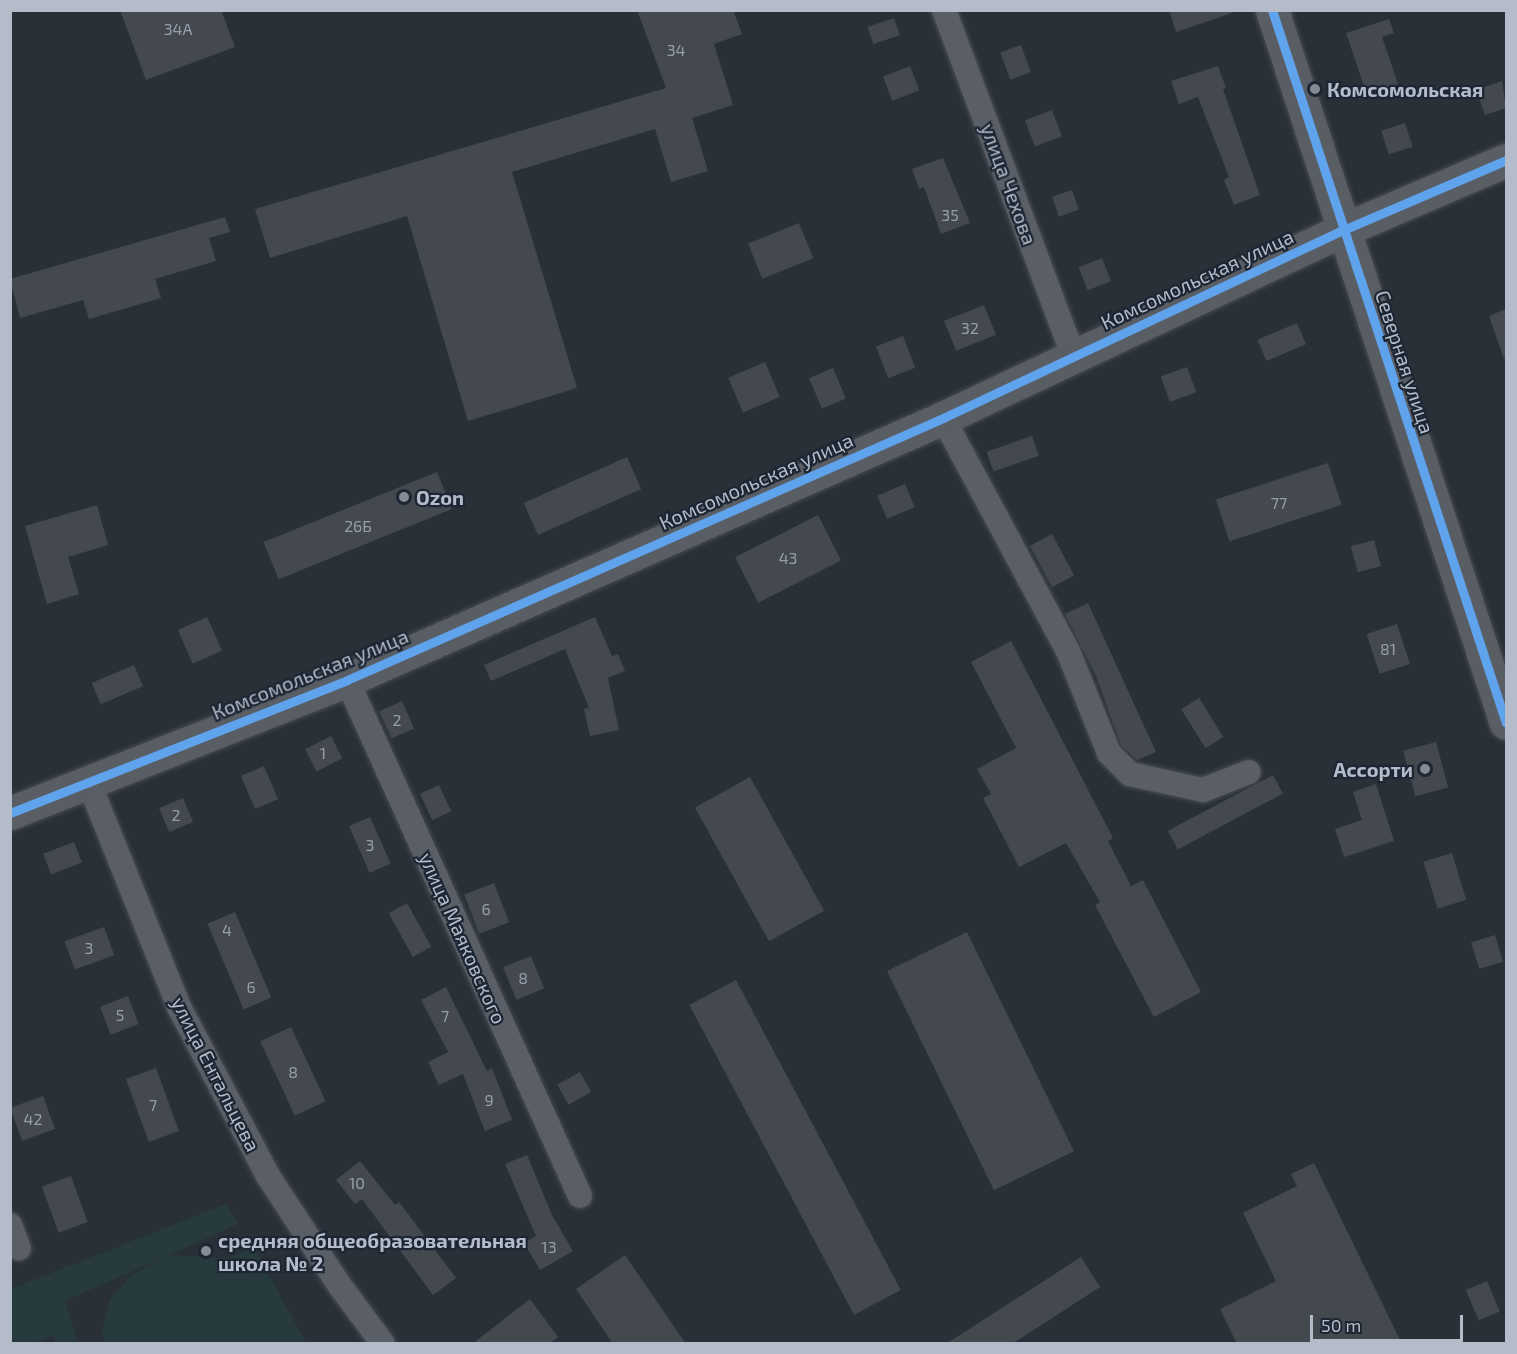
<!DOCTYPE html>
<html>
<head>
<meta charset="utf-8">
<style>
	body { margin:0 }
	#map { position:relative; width:1517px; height:1354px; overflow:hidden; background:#2a3038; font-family:"Exo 2",sans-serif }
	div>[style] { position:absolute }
	.green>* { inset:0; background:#273a3e }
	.building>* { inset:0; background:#444950; transform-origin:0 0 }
	.roads { filter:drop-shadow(0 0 2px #484c53) drop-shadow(0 0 2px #484c53) }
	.street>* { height:24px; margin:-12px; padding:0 12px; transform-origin:12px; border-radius:12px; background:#5a5e66 }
	.secondary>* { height:33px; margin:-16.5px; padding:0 16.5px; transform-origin:16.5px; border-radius:16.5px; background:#595d64 }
	.cycleway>* { height:9px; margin:-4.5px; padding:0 4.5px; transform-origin:4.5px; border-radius:4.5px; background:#60a3ed }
	.dots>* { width:16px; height:16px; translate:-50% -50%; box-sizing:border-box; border:3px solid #1d2633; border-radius:50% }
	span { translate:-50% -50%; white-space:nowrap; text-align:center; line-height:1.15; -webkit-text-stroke:4.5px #1d2633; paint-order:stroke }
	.number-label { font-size:16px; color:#989fab }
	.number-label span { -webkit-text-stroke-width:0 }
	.poi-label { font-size:20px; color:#b4bcc9; font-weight:700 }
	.left { translate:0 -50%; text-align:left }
	.right { translate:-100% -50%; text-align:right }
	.street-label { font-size:20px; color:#b4bcc9 }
	.frame { position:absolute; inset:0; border:12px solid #b4bcc9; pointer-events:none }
	.scale { position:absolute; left:1310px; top:1315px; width:153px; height:27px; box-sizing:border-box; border:3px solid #b4bcc9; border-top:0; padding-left:8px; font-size:18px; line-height:21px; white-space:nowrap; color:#b4bcc9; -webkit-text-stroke:4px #1d2633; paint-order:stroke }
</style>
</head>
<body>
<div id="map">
	<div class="green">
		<i style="clip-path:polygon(226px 1204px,238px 1224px,65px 1301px,78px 1343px,56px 1343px,53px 1335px,34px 1343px,11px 1343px,11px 1289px)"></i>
		<i style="clip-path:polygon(253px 1246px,306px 1343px,106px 1343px,102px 1331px,110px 1300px,130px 1276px,168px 1255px,230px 1258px)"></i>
	</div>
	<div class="building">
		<i style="clip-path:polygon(120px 10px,221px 10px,235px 47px,146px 80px)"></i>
		<i style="clip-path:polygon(637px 10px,733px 10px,742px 34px,714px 44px,733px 105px,692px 118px,708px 171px,671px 182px,655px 129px,512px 172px,577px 388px,468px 421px,407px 216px,270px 258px,255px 209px,666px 88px)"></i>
		<i style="clip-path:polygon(1169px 10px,1231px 10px,1232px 13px,1176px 32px)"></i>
		<i style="left:894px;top:18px;width:18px;height:28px;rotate:71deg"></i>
		<i style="clip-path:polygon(1389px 19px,1394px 33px,1382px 37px,1398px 84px,1367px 95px,1346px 33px)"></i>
		<i style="left:1021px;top:45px;width:29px;height:22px;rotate:70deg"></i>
		<i style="left:910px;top:66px;width:26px;height:29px;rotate:69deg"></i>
		<i style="clip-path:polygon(1218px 66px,1226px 88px,1223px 89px,1260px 195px,1234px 205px,1224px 180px,1229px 177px,1198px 97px,1179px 104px,1171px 81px)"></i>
		<i style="clip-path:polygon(1502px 81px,1506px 108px,1485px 115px,1476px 90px)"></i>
		<i style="left:1052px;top:110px;width:28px;height:29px;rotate:69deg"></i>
		<i style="left:1405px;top:123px;width:25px;height:25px;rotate:72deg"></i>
		<i style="clip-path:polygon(943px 158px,970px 223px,941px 234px,924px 187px,919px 189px,912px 169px)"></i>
		<i style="left:1072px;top:190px;width:21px;height:21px;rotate:71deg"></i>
		<i style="clip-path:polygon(225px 217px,230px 232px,209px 238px,216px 261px,155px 279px,161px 298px,89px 319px,83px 300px,20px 318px,10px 279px)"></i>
		<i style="left:799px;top:223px;width:38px;height:55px;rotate:68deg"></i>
		<i style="left:1102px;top:258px;width:25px;height:25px;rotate:69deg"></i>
		<i style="left:984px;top:305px;width:32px;height:43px;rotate:68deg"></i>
		<i style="clip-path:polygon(1506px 309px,1506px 358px,1504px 359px,1489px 316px)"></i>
		<i style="left:1297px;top:323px;width:23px;height:43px;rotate:67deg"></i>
		<i style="left:903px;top:336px;width:34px;height:29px;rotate:69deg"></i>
		<i style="left:765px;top:362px;width:38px;height:40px;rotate:67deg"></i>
		<i style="left:1187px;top:367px;width:27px;height:28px;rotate:70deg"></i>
		<i style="left:833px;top:368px;width:33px;height:26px;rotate:67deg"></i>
		<i style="left:1032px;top:436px;width:21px;height:48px;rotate:71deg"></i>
		<i style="left:627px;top:457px;width:35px;height:113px;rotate:66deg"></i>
		<i style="left:1328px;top:463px;width:44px;height:118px;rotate:72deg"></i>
		<i style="left:437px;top:472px;width:40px;height:187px;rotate:68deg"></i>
		<i style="left:905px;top:484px;width:25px;height:30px;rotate:67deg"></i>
		<i style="clip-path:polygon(97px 505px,108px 545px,68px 557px,79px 594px,47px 604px,25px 526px)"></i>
		<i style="left:818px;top:515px;width:51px;height:93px;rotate:63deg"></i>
		<i style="left:1052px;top:534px;width:47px;height:25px;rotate:62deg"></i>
		<i style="left:1374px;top:540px;width:27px;height:24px;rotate:75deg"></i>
		<i style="clip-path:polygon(1088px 603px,1156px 752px,1137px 760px,1121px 745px,1096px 676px,1065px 614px)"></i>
		<i style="left:207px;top:617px;width:37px;height:32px;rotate:66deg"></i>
		<i style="clip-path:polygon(595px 617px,612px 656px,618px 654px,625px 671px,608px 678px,619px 730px,590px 736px,584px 709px,589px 708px,565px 649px,491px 681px,484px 665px)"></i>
		<i style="left:1397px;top:624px;width:42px;height:32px;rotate:72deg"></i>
		<i style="clip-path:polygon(1011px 641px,1113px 838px,1108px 841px,1131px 886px,1143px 880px,1201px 992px,1154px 1017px,1095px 905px,1100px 902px,1066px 843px,1019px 867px,983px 798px,991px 794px,977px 769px,1016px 748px,971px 662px)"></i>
		<i style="left:134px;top:665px;width:23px;height:46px;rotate:67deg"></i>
		<i style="left:1199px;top:698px;width:46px;height:21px;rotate:58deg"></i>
		<i style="left:402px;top:701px;width:30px;height:25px;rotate:66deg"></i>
		<i style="left:331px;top:736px;width:25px;height:29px;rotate:63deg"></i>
		<i style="left:1436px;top:742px;width:47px;height:34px;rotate:75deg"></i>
		<i style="left:264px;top:766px;width:36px;height:25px;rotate:67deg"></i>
		<i style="left:1273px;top:775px;width:21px;height:119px;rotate:62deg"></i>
		<i style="left:750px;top:777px;width:153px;height:63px;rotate:61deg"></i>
		<i style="clip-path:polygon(1376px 784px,1394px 841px,1344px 857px,1335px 829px,1362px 820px,1353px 792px)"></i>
		<i style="left:439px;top:785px;width:29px;height:21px;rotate:65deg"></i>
		<i style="left:183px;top:798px;width:26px;height:26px;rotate:67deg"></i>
		<i style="left:370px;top:817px;width:51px;height:23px;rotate:66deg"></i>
		<i style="left:74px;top:842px;width:22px;height:33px;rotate:69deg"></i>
		<i style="left:1452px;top:853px;width:49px;height:30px;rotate:73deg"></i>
		<i style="left:494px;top:883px;width:42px;height:32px;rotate:69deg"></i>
		<i style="left:407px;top:903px;width:50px;height:21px;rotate:61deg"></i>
		<i style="left:235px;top:912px;width:93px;height:30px;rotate:67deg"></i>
		<i style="left:104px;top:927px;width:30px;height:42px;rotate:70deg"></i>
		<i style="left:967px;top:932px;width:244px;height:89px;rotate:64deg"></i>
		<i style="left:1495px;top:935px;width:28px;height:25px;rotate:73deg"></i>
		<i style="left:531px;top:956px;width:35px;height:30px;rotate:68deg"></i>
		<i style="left:736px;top:980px;width:351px;height:53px;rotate:62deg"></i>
		<i style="clip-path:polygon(446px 987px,487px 1071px,492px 1068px,512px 1120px,485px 1131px,463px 1074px,439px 1085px,428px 1062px,448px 1052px,421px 1000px)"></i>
		<i style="left:128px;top:996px;width:30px;height:30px;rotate:69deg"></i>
		<i style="left:291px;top:1027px;width:82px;height:34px;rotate:65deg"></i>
		<i style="left:156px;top:1068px;width:67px;height:32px;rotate:70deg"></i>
		<i style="left:580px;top:1072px;width:23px;height:26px;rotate:61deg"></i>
		<i style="left:43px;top:1096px;width:35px;height:35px;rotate:70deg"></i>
		<i style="clip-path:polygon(527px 1155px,552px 1215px,573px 1251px,540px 1270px,524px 1243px,536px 1236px,505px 1164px)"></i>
		<i style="clip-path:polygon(360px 1161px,395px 1205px,399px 1202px,456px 1278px,433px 1295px,362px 1199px,355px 1204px,336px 1180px)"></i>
		<i style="clip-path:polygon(1314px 1163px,1402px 1344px,1237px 1344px,1220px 1309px,1276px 1281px,1243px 1213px,1297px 1186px,1291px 1174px)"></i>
		<i style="left:71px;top:1176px;width:49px;height:31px;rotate:70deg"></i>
		<i style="clip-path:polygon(625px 1255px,686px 1344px,613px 1344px,576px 1289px)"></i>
		<i style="clip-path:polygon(1081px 1257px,1100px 1287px,1012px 1344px,946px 1344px)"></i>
		<i style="left:1487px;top:1281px;width:33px;height:23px;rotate:67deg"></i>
		<i style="clip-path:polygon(530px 1299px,558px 1337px,549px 1344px,472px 1344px)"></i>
	</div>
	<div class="roads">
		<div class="street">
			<i style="left:944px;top:10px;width:371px;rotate:69.5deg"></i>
			<i style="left:943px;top:418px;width:264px;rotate:61.8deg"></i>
			<i style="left:1068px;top:651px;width:110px;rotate:68.1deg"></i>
			<i style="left:1109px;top:753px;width:30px;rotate:45deg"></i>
			<i style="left:1130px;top:774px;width:75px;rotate:12.4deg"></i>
			<i style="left:1203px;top:790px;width:49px;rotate:-21.4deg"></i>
			<i style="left:347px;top:680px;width:566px;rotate:65.7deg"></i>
			<i style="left:89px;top:783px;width:241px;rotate:68.1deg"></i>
			<i style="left:179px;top:1007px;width:191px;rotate:62.2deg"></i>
			<i style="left:268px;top:1176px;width:131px;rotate:56.8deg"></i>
			<i style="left:340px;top:1286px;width:72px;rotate:53.4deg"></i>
			<i style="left:10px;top:1225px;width:25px;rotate:69deg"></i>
		</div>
		<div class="secondary">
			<i style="left:1272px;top:10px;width:750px;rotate:71.83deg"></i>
			<i style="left:10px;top:813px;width:362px;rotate:-21.5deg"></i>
			<i style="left:347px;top:680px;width:651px;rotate:-23.73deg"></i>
			<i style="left:943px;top:418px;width:442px;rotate:-25.2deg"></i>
			<i style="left:1343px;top:230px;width:177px;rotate:-23.2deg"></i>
		</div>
	</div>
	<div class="cycleway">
		<i style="left:1272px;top:10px;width:750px;rotate:71.83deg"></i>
		<i style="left:10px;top:813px;width:362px;rotate:-21.5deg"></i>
		<i style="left:347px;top:680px;width:651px;rotate:-23.73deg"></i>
		<i style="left:943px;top:418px;width:442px;rotate:-25.2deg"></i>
		<i style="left:1343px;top:230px;width:177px;rotate:-23.2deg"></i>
	</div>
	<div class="dots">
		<i style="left:1315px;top:89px;background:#848b96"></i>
		<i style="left:404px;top:497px;background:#848b96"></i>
		<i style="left:1425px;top:769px;background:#848b96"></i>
		<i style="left:206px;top:1251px;background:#848b96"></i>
	</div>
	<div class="number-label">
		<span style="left:178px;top:29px">34А</span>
		<span style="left:676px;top:50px">34</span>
		<span style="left:950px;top:215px">35</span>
		<span style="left:970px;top:328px">32</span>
		<span style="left:1279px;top:503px">77</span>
		<span style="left:358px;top:526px">26Б</span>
		<span style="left:788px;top:558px">43</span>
		<span style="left:1388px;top:649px">81</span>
		<span style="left:397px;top:720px">2</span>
		<span style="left:323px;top:753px">1</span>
		<span style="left:176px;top:815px">2</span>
		<span style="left:370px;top:845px">3</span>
		<span style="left:486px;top:909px">6</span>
		<span style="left:227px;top:930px">4</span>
		<span style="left:89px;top:948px">3</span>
		<span style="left:523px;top:978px">8</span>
		<span style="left:251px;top:987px">6</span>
		<span style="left:120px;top:1015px">5</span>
		<span style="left:445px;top:1016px">7</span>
		<span style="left:293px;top:1072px">8</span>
		<span style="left:489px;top:1100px">9</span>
		<span style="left:153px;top:1105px">7</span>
		<span style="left:33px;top:1119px">42</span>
		<span style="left:357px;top:1183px">10</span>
		<span style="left:549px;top:1247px">13</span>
	</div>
	<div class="poi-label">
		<span class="left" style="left:1327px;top:89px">Комсомольская</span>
		<span class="left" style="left:416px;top:497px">Ozon</span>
		<span class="right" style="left:1413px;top:769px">Ассорти</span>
		<span class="left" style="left:218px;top:1252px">средняя общеобразовательная<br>школа № 2</span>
	</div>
	<div class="street-label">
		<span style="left:1009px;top:184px;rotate:70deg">улица Чехова</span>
		<span style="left:1197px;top:279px;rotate:-25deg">Комсомольская улица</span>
		<span style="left:1405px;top:362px;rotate:72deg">Северная улица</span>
		<span style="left:756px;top:481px;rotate:-24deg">Комсомольская улица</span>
		<span style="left:310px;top:674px;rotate:-22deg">Комсомольская улица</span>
		<span style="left:463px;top:938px;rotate:66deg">улица Маяковского</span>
		<span style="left:216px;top:1074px;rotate:63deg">улица Ентальцева</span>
	</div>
	<div class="frame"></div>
	<div class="scale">50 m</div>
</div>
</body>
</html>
